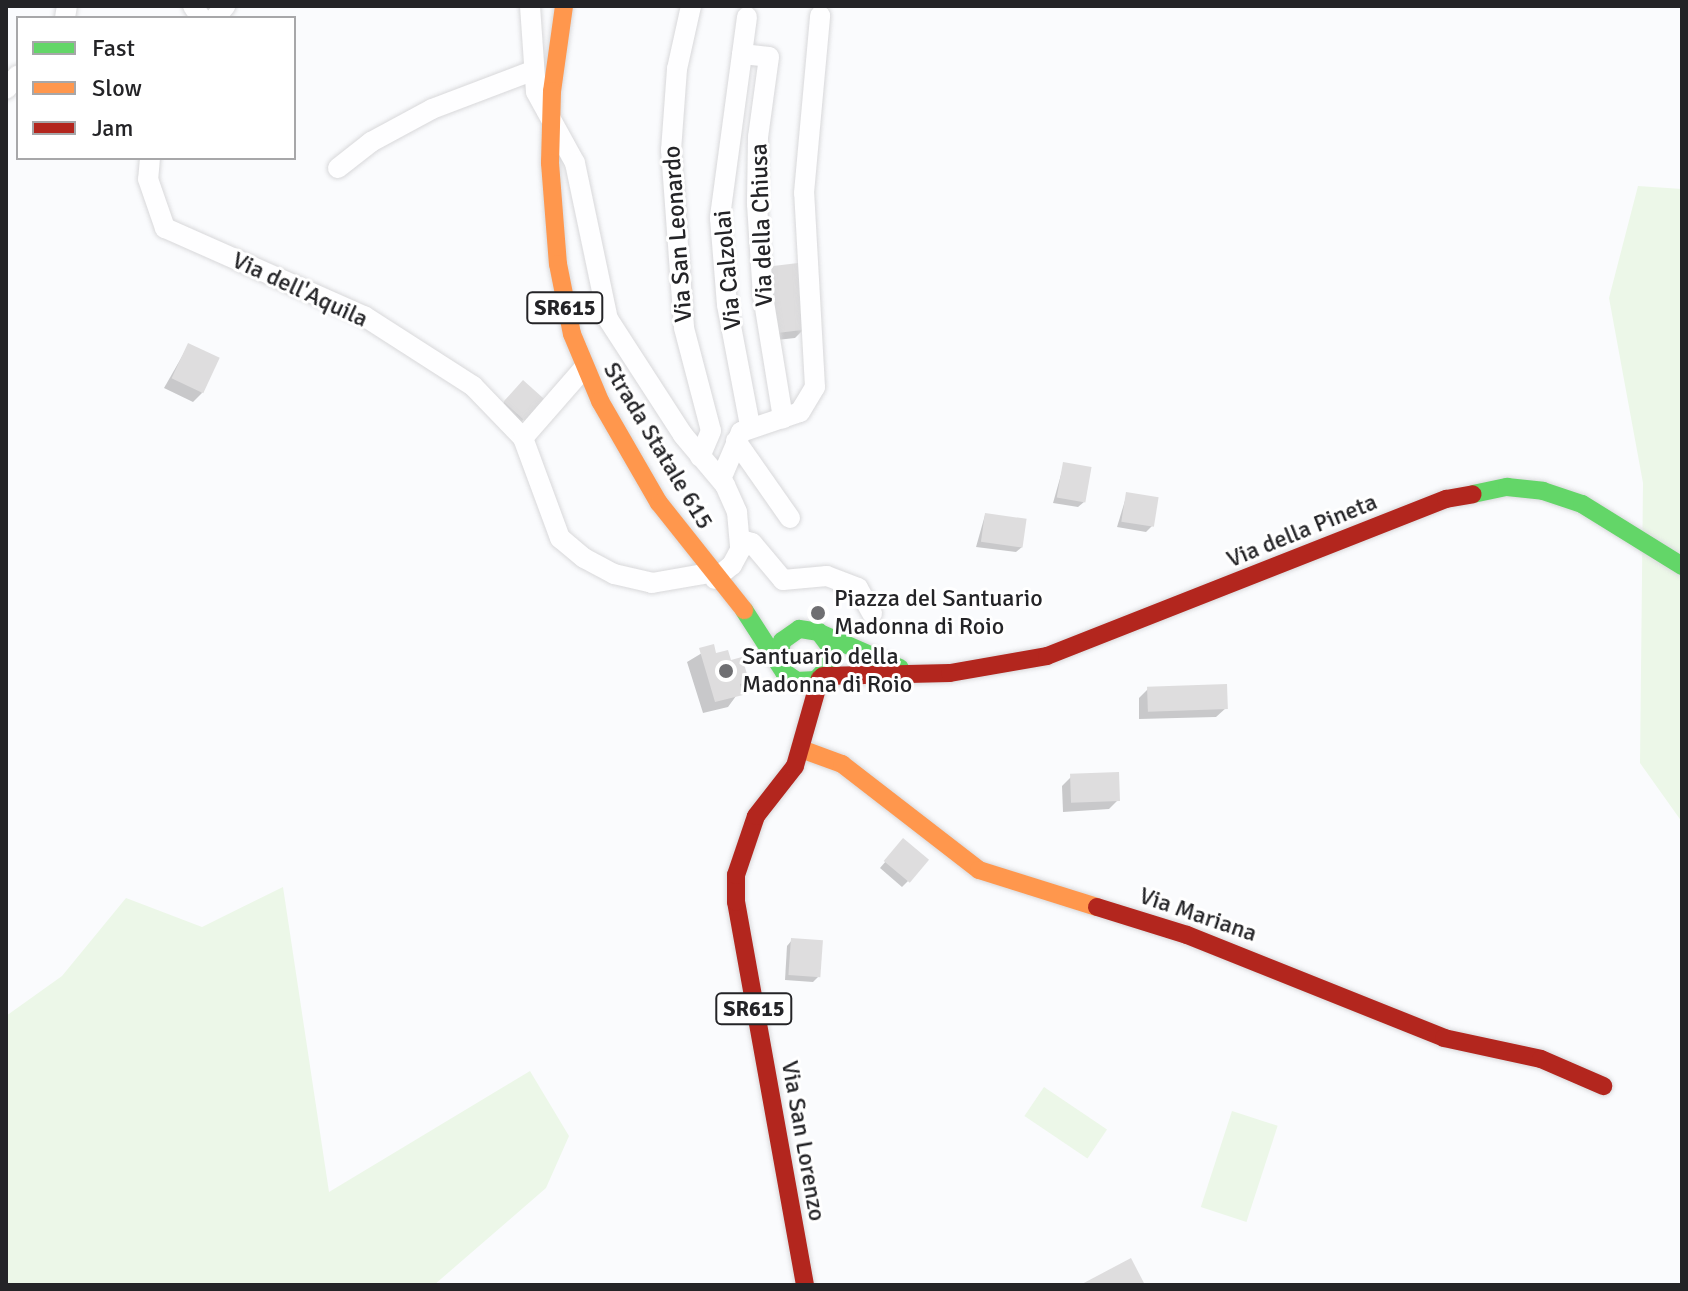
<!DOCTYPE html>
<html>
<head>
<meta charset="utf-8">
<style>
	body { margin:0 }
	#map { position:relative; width:1688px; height:1291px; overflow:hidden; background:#fafbfd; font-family:Signika,sans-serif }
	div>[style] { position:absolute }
	.green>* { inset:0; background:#ecf7e8; transform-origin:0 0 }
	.shadow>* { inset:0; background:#0003; transform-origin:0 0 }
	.building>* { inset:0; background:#deddde; transform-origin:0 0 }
	.roads { filter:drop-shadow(0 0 2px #d8d8da) drop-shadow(0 0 2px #d8d8da) }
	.street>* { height:20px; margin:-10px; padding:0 10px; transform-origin:10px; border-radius:10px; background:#fefeff }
	.fast>* { height:18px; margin:-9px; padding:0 9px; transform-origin:9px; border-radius:9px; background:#63d668 }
	.slow>* { height:18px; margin:-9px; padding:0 9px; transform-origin:9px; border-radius:9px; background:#ff974d }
	.jam>* { height:18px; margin:-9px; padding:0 9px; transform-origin:9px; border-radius:9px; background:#b3261e }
	.dots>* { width:22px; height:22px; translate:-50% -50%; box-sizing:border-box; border:4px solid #fff; border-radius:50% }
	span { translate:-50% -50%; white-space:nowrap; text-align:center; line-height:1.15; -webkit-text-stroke:6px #fff; paint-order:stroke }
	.shield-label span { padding:2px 6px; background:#fff; border:2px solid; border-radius:6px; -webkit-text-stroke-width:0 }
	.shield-label { font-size:22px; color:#242427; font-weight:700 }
	.street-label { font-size:24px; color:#242427 }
	.poi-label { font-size:24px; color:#242427 }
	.left { translate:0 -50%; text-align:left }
	.frame { position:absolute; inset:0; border:8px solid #242427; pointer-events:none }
	.legend { position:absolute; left:16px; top:16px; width:280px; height:144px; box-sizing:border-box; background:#fff; border:2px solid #a7a7a9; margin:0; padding:10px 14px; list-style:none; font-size:24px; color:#242427 }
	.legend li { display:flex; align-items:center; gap:16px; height:40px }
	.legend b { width:40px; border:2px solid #a7a7a9 }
</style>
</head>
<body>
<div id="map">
	<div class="green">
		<i style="clip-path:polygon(1638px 186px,1682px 189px,1682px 822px,1640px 763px,1643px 483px,1609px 298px)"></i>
		<i style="clip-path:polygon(283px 887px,329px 1192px,530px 1071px,569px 1136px,546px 1188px,434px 1285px,6px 1285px,6px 1016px,62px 976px,126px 898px,202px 927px)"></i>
		<i style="left:1044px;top:1087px;width:76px;height:35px;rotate:34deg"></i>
		<i style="left:1232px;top:1111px;width:48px;height:101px;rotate:18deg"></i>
	</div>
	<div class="shadow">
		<i style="clip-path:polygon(759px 277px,804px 329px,795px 338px,767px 341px)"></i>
		<i style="clip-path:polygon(188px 346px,202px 393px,193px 402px,164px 388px)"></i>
		<i style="left:523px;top:382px;width:26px;height:35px;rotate:43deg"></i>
		<i style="clip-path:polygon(1064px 464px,1084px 502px,1078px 507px,1053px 503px)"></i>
		<i style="clip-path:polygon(1127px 494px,1152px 526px,1146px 532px,1117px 527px)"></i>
		<i style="clip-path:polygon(985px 515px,1022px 547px,1016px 552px,976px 547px)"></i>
		<i style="clip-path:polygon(712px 647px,715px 655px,747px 681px,728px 707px,703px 713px,687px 662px)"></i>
		<i style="clip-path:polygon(1148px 689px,1226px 708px,1216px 717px,1139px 719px,1139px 698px)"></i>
		<i style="clip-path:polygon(1071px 777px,1118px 800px,1109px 809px,1063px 812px,1062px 786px)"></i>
		<i style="clip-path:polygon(898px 847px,908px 881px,902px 887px,880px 868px)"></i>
		<i style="clip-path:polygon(792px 940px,819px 976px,813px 982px,785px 980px,787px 946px)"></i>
	</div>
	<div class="building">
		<i style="left:798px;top:263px;width:67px;height:31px;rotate:83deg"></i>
		<i style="left:188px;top:343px;width:35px;height:39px;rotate:25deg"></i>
		<i style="left:523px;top:380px;width:30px;height:29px;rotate:42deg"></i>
		<i style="left:1063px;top:462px;width:29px;height:36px;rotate:10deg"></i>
		<i style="left:1126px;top:492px;width:33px;height:30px;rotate:9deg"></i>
		<i style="left:985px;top:513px;width:42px;height:29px;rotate:8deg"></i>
		<i style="clip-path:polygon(714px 644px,716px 653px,728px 650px,731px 660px,742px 657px,749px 681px,740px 684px,743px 695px,715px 702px,699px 648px)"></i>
		<i style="left:1227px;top:684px;width:25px;height:80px;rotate:88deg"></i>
		<i style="left:1119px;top:772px;width:29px;height:49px;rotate:88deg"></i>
		<i style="left:903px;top:838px;width:34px;height:30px;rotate:40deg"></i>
		<i style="left:791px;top:938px;width:32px;height:37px;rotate:4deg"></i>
		<i style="clip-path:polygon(1131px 1258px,1145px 1285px,1080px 1285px)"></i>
	</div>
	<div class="roads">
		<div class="street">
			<i style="left:193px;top:6px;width:14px;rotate:56deg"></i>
			<i style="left:530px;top:6px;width:86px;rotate:86deg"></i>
			<i style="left:536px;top:92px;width:81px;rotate:61.2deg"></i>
			<i style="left:575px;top:163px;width:159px;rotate:78.1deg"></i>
			<i style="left:608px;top:319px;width:138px;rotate:57.1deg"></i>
			<i style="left:683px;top:435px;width:65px;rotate:50deg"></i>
			<i style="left:725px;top:485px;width:30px;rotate:66deg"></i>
			<i style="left:737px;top:512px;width:38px;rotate:85deg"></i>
			<i style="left:740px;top:550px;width:17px;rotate:118deg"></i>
			<i style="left:732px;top:565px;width:22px;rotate:141deg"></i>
			<i style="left:691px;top:6px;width:65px;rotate:102.5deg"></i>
			<i style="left:677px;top:69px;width:81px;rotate:94.2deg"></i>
			<i style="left:671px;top:150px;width:178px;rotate:85.8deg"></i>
			<i style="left:684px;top:328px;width:106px;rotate:75.3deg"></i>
			<i style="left:711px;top:431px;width:28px;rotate:113deg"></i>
			<i style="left:747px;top:17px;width:203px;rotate:97.7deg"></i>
			<i style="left:720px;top:218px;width:87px;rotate:85.4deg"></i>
			<i style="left:727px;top:305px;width:123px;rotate:79.2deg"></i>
			<i style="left:65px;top:18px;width:12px;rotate:-81deg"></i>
			<i style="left:215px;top:18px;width:16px;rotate:-50deg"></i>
			<i style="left:742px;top:54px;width:27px;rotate:6deg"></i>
			<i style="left:769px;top:57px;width:81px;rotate:97.8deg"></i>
			<i style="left:758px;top:137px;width:67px;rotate:90.9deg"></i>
			<i style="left:757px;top:204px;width:92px;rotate:86.3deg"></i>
			<i style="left:763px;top:296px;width:124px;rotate:80.7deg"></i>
			<i style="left:6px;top:89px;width:18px;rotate:-49deg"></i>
			<i style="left:150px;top:158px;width:21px;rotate:95deg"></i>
			<i style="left:148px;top:179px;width:52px;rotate:70.9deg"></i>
			<i style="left:165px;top:228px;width:218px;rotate:23.9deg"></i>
			<i style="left:364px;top:316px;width:130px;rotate:32.7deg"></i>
			<i style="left:473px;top:386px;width:72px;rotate:46.1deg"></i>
			<i style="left:523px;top:438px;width:107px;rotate:69.7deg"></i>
			<i style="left:560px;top:538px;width:31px;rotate:40deg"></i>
			<i style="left:584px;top:558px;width:34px;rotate:28deg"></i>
			<i style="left:614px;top:574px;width:39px;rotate:13deg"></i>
			<i style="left:652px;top:583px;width:59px;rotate:-9.8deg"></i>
			<i style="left:338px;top:168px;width:42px;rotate:-38.2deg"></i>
			<i style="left:371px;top:142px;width:69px;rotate:-28.4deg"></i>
			<i style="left:432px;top:109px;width:107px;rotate:-20.8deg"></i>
			<i style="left:523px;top:438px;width:93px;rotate:-48.9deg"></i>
			<i style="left:736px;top:441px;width:94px;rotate:55deg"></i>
			<i style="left:721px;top:479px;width:51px;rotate:-66.9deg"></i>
			<i style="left:741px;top:432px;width:62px;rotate:-18.7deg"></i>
			<i style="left:800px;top:412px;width:29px;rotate:-59deg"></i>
			<i style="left:815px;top:387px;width:194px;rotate:-93.2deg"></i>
			<i style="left:804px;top:193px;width:178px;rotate:-84.8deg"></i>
			<i style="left:741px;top:540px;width:11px;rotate:15deg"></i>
			<i style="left:752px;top:543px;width:48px;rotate:50deg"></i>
			<i style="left:783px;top:580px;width:44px;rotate:-5.2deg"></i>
			<i style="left:827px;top:576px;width:33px;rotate:21deg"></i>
			<i style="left:858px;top:588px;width:29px;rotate:61deg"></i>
		</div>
		<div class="fast">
			<i style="left:1473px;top:494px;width:35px;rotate:-12deg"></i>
			<i style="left:1507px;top:487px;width:36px;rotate:6deg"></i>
			<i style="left:1543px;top:491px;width:41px;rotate:18.4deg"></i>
			<i style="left:1582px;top:504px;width:118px;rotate:31.8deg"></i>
			<i style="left:744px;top:610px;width:74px;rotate:57.2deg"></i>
			<i style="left:784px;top:672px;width:16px;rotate:35deg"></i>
			<i style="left:797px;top:681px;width:19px;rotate:-3deg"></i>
			<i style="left:816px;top:680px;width:21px;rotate:-47deg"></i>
			<i style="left:830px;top:665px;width:17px;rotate:-87deg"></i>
			<i style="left:831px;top:648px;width:20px;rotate:-127deg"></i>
			<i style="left:819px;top:632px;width:20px;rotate:-171deg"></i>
			<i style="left:799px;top:629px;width:21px;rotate:145deg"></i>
			<i style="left:782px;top:641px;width:20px;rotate:99deg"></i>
			<i style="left:822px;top:634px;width:85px;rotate:23.6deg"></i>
		</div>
		<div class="slow">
			<i style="left:564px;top:6px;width:86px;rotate:98deg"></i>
			<i style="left:552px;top:91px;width:72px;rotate:91.6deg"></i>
			<i style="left:550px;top:163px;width:101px;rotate:85.5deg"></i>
			<i style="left:558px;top:264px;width:71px;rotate:78.7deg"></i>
			<i style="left:572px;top:334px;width:73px;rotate:67.3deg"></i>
			<i style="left:600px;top:401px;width:118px;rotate:60deg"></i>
			<i style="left:659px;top:503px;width:137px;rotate:51.5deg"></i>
			<i style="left:801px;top:749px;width:44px;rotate:20.1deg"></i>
			<i style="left:842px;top:764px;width:173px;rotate:37.7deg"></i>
			<i style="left:979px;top:870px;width:124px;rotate:17.4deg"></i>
		</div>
		<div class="jam">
			<i style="left:823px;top:676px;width:127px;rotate:-1.4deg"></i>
			<i style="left:950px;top:673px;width:98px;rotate:-9.9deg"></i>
			<i style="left:1047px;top:656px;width:429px;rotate:-21.5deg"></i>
			<i style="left:1446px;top:499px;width:27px;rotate:-10deg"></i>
			<i style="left:1097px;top:907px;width:94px;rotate:17.3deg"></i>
			<i style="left:1187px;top:935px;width:277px;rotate:21.8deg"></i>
			<i style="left:1444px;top:1038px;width:99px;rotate:12.2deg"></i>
			<i style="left:1541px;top:1059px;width:68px;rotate:23.5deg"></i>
			<i style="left:805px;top:1285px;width:389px;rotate:-100.2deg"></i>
			<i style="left:736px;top:902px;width:27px;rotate:-90deg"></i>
			<i style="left:736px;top:875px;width:62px;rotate:-71.3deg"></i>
			<i style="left:756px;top:816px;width:63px;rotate:-52deg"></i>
			<i style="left:795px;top:766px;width:91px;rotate:-74.1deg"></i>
		</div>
	</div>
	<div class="dots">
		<i style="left:818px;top:613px;background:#6f6f72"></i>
		<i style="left:726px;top:671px;background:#6f6f72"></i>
	</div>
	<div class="shield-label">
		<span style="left:565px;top:308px">SR615</span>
		<span style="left:754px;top:1009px">SR615</span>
	</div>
	<div class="street-label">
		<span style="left:762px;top:225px;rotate:-92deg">Via della Chiusa</span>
		<span style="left:678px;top:234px;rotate:-94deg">Via San Leonardo</span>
		<span style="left:728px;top:270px;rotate:-95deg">Via Calzolai</span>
		<span style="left:300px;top:290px;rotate:25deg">Via dell'Aquila</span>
		<span style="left:658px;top:446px;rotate:59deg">Strada Statale 615</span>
		<span style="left:1302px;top:531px;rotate:-22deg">Via della Pineta</span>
		<span style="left:1198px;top:915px;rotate:19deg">Via Mariana</span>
		<span style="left:803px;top:1141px;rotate:80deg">Via San Lorenzo</span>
	</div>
	<div class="poi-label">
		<span class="left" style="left:834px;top:613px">Piazza del Santuario<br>Madonna di Roio</span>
		<span class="left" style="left:742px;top:671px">Santuario della<br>Madonna di Roio</span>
	</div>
	<div class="frame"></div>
	<ul class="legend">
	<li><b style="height:10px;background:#63d668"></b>Fast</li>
	<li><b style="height:10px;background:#ff974d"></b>Slow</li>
	<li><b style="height:10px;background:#b3261e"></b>Jam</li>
	</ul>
</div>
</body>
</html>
